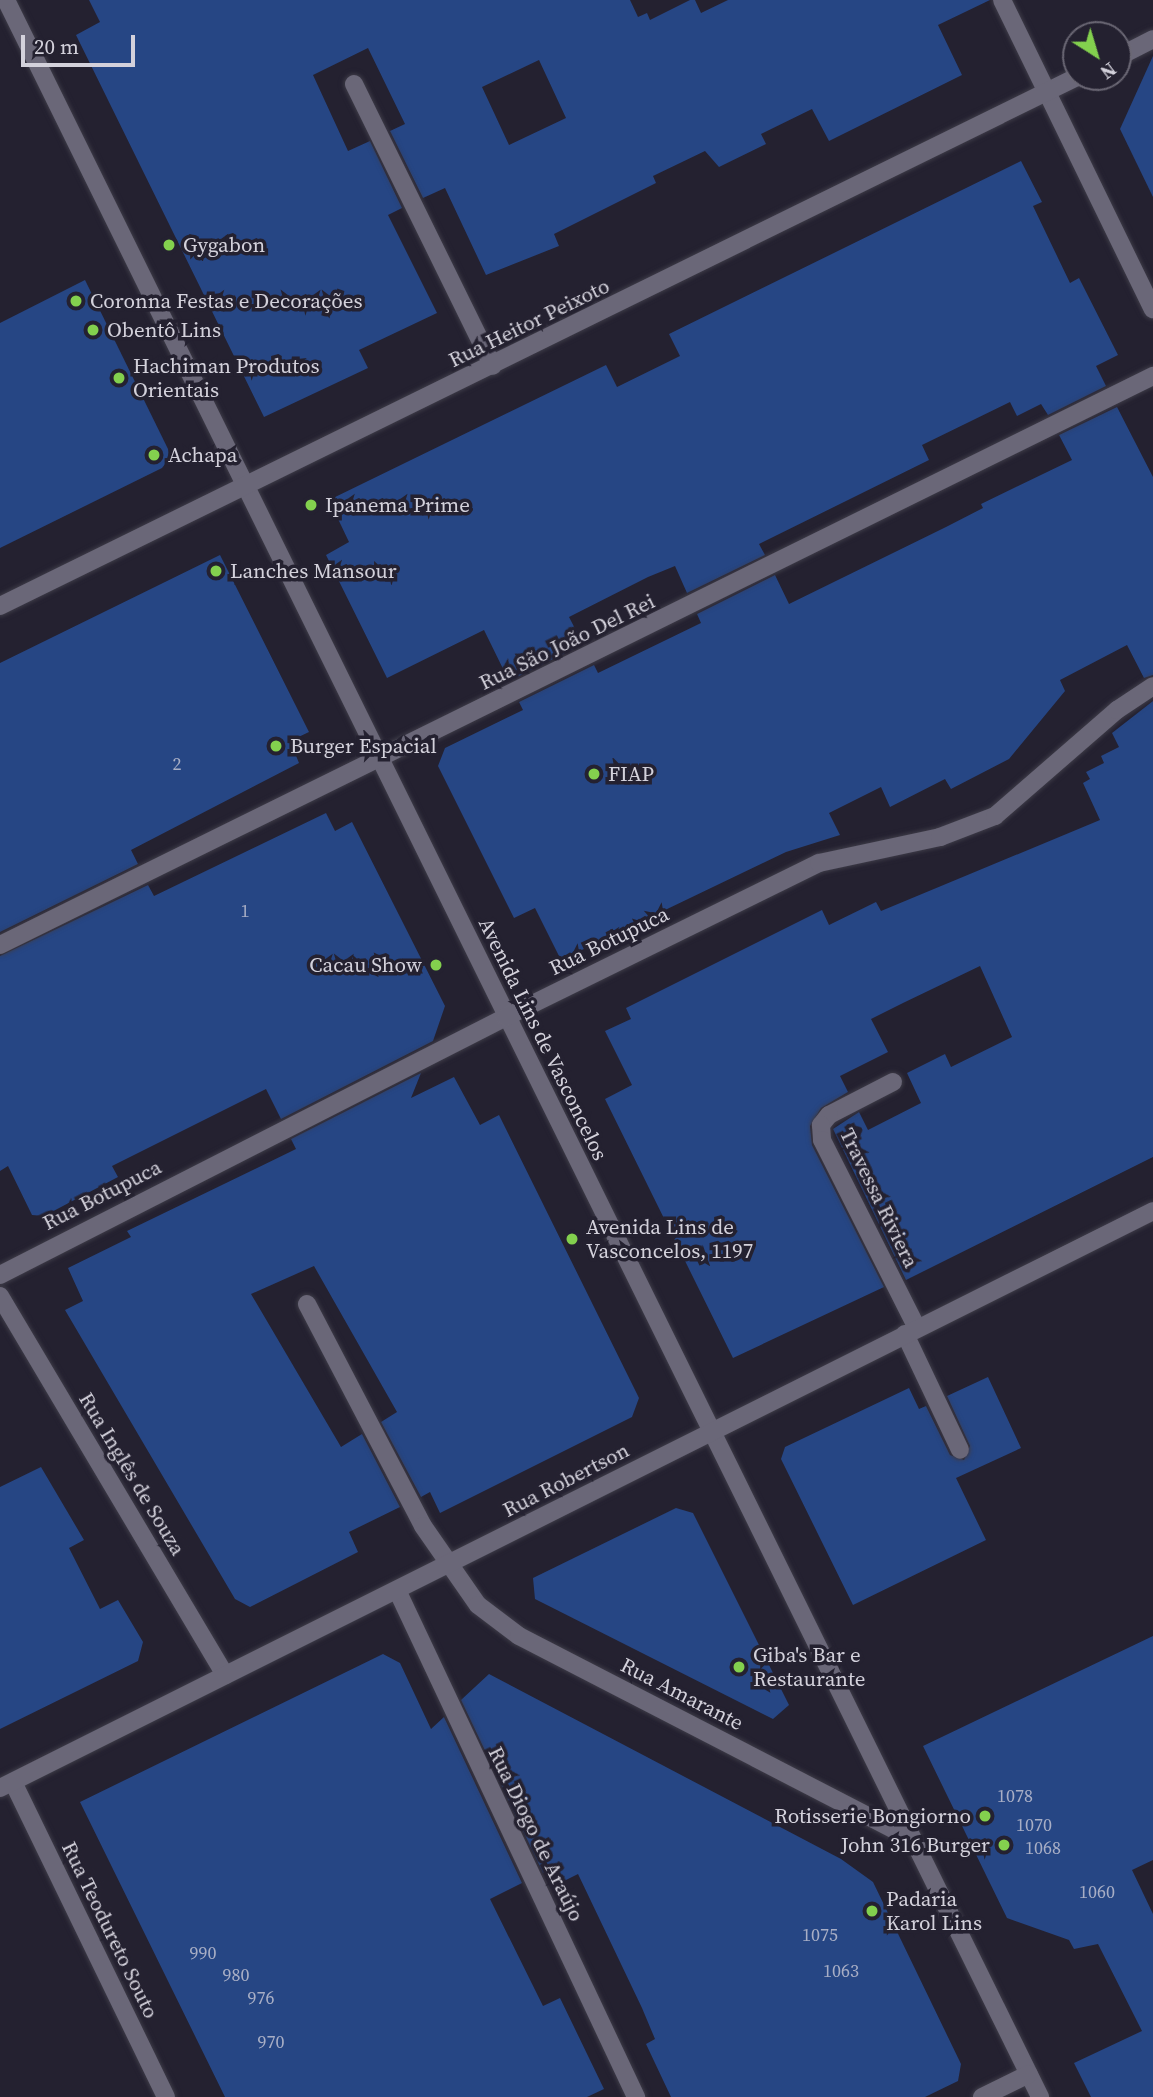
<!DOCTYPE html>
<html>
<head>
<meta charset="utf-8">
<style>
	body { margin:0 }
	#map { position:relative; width:1153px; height:2097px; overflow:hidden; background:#242130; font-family:"Source Serif 4",serif }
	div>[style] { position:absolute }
	.building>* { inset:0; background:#264684 }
	.roads { filter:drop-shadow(0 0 2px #3d3b47) drop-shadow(0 0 2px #3d3b47) }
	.minor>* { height:18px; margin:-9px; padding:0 9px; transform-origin:9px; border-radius:9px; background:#6a6778 }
	.dots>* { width:19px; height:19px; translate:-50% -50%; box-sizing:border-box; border:4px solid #242130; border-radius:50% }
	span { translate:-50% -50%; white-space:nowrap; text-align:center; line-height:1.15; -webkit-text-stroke:7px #242130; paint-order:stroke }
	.number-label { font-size:18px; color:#a8aec5 }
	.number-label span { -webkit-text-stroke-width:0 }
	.poi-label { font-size:21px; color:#d3d1db }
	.left { translate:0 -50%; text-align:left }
	.right { translate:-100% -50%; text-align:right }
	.street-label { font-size:21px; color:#d3d1db }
	.north { position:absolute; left:1062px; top:21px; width:70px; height:70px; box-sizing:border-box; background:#242130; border:2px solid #6a6774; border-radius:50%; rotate:143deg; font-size:19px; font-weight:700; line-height:28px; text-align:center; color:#d3d1db }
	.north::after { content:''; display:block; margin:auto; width:24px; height:32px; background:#83d04e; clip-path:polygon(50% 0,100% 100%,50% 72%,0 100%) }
	.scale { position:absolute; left:21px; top:35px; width:114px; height:32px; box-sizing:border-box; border:4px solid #d3d1db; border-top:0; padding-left:9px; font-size:21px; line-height:24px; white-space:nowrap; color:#d3d1db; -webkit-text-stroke:5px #242130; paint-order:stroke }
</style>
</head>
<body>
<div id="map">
	<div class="building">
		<i style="clip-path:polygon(evenodd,89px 0,630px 0,638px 17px,647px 13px,650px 20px,690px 0,695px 0,701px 13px,728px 0,990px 0,938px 25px,962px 75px,829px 141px,812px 109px,761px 134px,766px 144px,719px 167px,705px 151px,653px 176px,656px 183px,554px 234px,559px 246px,486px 275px,445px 188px,423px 198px,390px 131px,405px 124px,368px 48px,313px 75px,348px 151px,370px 141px,402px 208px,388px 215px,437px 313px,359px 350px,368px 368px,264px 417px,76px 35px,100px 22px,89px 0,539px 60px,566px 118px,509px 145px,482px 87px,539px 60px)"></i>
		<i style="clip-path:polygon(1153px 56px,1153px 197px,1120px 129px)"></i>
		<i style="clip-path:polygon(1021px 161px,1042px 202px,1033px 206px,1070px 283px,1079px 278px,1118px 355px,1096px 366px,1106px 386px,1048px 415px,1041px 404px,1017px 416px,1010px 402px,922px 445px,929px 460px,759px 544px,765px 555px,687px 593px,675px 566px,648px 577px,569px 617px,583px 644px,509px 681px,484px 630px,387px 678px,326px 555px,349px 542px,329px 500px,606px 365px,617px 387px,680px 356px,669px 334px)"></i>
		<i style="clip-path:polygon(85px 280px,168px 449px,169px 459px,162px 468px,0 548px,0 323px)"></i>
		<i style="clip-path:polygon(1117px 407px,1153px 477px,1153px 675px,1144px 678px,1127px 645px,1060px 680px,1065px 691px,1009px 759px,951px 789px,945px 779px,890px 807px,881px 787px,829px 813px,840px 835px,786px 852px,561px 960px,535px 908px,514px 918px,438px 766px,445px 748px,523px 710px,519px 702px,594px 665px,598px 673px,701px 623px,697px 614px,775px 575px,789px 604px,946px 527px,983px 508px,981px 504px,1072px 460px,1059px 435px)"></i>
		<i style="clip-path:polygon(220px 555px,309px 732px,290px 741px,299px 763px,131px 850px,138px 864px,0 932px,0 663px)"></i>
		<i style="clip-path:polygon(1153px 701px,1153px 1157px,906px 1280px,833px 1129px,859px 1112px,868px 1130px,921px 1103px,907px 1073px,945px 1054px,951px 1067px,1012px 1037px,980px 966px,903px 1003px,871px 1019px,888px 1052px,840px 1076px,848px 1092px,821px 1108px,810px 1126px,812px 1145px,884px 1287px,733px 1358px,605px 1099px,632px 1085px,605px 1031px,631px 1019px,626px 1008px,822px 910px,829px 925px,876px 902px,881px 911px,1100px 820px,1083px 783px,1090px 779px,1086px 772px,1104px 763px,1101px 756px,1119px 747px,1112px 733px)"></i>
		<i style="clip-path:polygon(326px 813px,335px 831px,352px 822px,445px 1006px,433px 1041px,281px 1119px,266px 1089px,112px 1166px,118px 1177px,44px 1216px,32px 1215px,8px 1166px,0 1171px,0 956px,148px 885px,154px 896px)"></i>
		<i style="clip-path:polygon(421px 1073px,411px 1098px,454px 1077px,480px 1125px,499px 1115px,639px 1398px,632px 1417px,440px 1513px,430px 1492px,421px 1497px,381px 1422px,397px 1412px,314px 1266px,251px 1294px,341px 1447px,362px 1434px,400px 1507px,349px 1532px,358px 1552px,250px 1607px,235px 1599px,65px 1310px,83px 1301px,68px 1268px,131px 1237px,127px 1231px,296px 1149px,291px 1139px)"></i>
		<i style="clip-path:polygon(988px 1377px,1021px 1448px,956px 1478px,986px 1540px,853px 1605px,781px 1459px,785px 1447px,909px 1388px,919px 1409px,926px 1406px,950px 1455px,964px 1460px,970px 1446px,947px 1396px)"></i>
		<i style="clip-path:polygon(41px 1467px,84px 1540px,69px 1548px,100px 1609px,118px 1600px,143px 1642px,138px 1661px,0 1729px,0 1487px)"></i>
		<i style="clip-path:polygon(676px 1508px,693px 1513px,789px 1705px,773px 1719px,535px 1599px,533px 1578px)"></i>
		<i style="clip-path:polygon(1153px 1636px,1153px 1860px,1132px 1870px,1153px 1914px,1153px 2097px,1091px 2097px,1074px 2063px,1142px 2031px,1098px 1944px,1074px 1949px,1069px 1940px,1007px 1918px,923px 1746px)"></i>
		<i style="clip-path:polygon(383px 1654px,400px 1663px,431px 1729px,444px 1717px,522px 1883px,490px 1899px,543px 2006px,560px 1998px,604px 2089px,587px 2097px,225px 2097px,80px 1802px)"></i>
		<i style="clip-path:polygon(489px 1674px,841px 1859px,873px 1882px,961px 2064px,958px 2081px,925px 2097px,671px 2097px,646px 2044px,655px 2039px,642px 2008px,578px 1874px,560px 1883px,552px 1868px,543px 1873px,461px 1700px)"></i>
	</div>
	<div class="roads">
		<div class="minor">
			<i style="left:6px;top:0;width:2338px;rotate:63.75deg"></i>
			<i style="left:1002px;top:0;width:344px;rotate:64deg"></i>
			<i style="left:1118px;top:57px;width:39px;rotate:-27deg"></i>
			<i style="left:354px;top:84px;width:314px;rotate:63.8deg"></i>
			<i style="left:0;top:606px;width:1200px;rotate:-26.16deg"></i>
			<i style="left:0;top:945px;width:1286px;rotate:-26.27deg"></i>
			<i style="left:893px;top:1082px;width:72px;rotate:152.7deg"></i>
			<i style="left:829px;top:1115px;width:13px;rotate:129deg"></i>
			<i style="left:821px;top:1125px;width:15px;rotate:86deg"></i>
			<i style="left:822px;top:1140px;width:211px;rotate:63.2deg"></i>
			<i style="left:0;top:1275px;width:568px;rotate:-27.02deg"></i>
			<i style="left:506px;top:1017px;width:349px;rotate:-26.2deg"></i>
			<i style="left:819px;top:863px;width:124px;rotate:-12.1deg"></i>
			<i style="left:940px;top:837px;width:59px;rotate:-20.9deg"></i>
			<i style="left:995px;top:816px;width:162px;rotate:-41deg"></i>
			<i style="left:1117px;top:710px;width:43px;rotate:-33.7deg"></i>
			<i style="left:0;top:1296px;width:441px;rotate:59.3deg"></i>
			<i style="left:307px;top:1304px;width:250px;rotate:62.4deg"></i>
			<i style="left:423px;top:1526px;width:96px;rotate:55.2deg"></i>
			<i style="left:478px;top:1605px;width:51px;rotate:37.1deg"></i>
			<i style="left:519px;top:1636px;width:443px;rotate:27.3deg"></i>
			<i style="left:905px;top:1334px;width:128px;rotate:64.6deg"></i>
			<i style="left:397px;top:1590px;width:561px;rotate:64.76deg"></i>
			<i style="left:13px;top:1782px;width:350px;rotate:64.1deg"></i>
			<i style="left:0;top:1788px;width:1289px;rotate:-26.58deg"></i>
			<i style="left:982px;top:2097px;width:52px;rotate:-26.1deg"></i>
		</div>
	</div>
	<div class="dots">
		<i style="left:169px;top:245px;background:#83d04e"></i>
		<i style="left:76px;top:301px;background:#83d04e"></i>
		<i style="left:93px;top:330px;background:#83d04e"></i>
		<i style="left:119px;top:378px;background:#83d04e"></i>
		<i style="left:154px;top:455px;background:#83d04e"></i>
		<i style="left:311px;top:505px;background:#83d04e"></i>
		<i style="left:216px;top:571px;background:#83d04e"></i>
		<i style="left:276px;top:746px;background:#83d04e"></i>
		<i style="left:594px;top:774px;background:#83d04e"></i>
		<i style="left:436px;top:965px;background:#83d04e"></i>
		<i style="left:572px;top:1239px;background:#83d04e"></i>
		<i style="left:739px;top:1667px;background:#83d04e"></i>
		<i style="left:985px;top:1816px;background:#83d04e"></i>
		<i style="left:1004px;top:1845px;background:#83d04e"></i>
		<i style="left:872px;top:1911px;background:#83d04e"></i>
	</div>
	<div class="number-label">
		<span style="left:177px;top:764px">2</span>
		<span style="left:245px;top:911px">1</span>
		<span style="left:1015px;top:1796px">1078</span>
		<span style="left:1034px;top:1825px">1070</span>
		<span style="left:1043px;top:1848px">1068</span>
		<span style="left:1097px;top:1892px">1060</span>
		<span style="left:820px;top:1935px">1075</span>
		<span style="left:203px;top:1953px">990</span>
		<span style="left:841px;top:1971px">1063</span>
		<span style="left:236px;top:1975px">980</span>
		<span style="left:261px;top:1998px">976</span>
		<span style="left:271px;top:2042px">970</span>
	</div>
	<div class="poi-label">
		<span class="left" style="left:183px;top:245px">Gygabon</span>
		<span class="left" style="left:90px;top:301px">Coronna Festas e Decorações</span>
		<span class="left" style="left:107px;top:330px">Obentô Lins</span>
		<span class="left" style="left:133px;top:378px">Hachiman Produtos<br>Orientais</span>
		<span class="left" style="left:168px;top:455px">Achapa</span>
		<span class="left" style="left:325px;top:505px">Ipanema Prime</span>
		<span class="left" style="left:230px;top:571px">Lanches Mansour</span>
		<span class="left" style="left:290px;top:746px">Burger Espacial</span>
		<span class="left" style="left:608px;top:774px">FIAP</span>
		<span class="right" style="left:422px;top:965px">Cacau Show</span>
		<span class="left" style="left:586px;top:1239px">Avenida Lins de<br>Vasconcelos, 1197</span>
		<span class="left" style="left:753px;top:1667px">Giba's Bar e<br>Restaurante</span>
		<span class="right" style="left:971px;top:1816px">Rotisserie Bongiorno</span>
		<span class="right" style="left:990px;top:1845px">John 316 Burger</span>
		<span class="left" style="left:886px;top:1911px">Padaria<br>Karol Lins</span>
	</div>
	<div class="street-label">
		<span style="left:529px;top:323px;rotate:-26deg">Rua Heitor Peixoto</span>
		<span style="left:567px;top:642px;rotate:-26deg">Rua São João Del Rei</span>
		<span style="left:609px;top:941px;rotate:-26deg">Rua Botupuca</span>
		<span style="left:543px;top:1039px;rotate:64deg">Avenida Lins de Vasconcelos</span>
		<span style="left:102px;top:1195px;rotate:-27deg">Rua Botupuca</span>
		<span style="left:879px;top:1198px;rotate:64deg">Travessa Riviera</span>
		<span style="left:132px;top:1474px;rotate:59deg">Rua Inglês de Souza</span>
		<span style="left:566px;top:1480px;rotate:-27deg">Rua Robertson</span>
		<span style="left:682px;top:1694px;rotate:27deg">Rua Amarante</span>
		<span style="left:536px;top:1834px;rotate:64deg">Rua Diogo de Araújo</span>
		<span style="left:110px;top:1930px;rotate:64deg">Rua Teodureto Souto</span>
	</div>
	<div class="north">N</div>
	<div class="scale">20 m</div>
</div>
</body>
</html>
